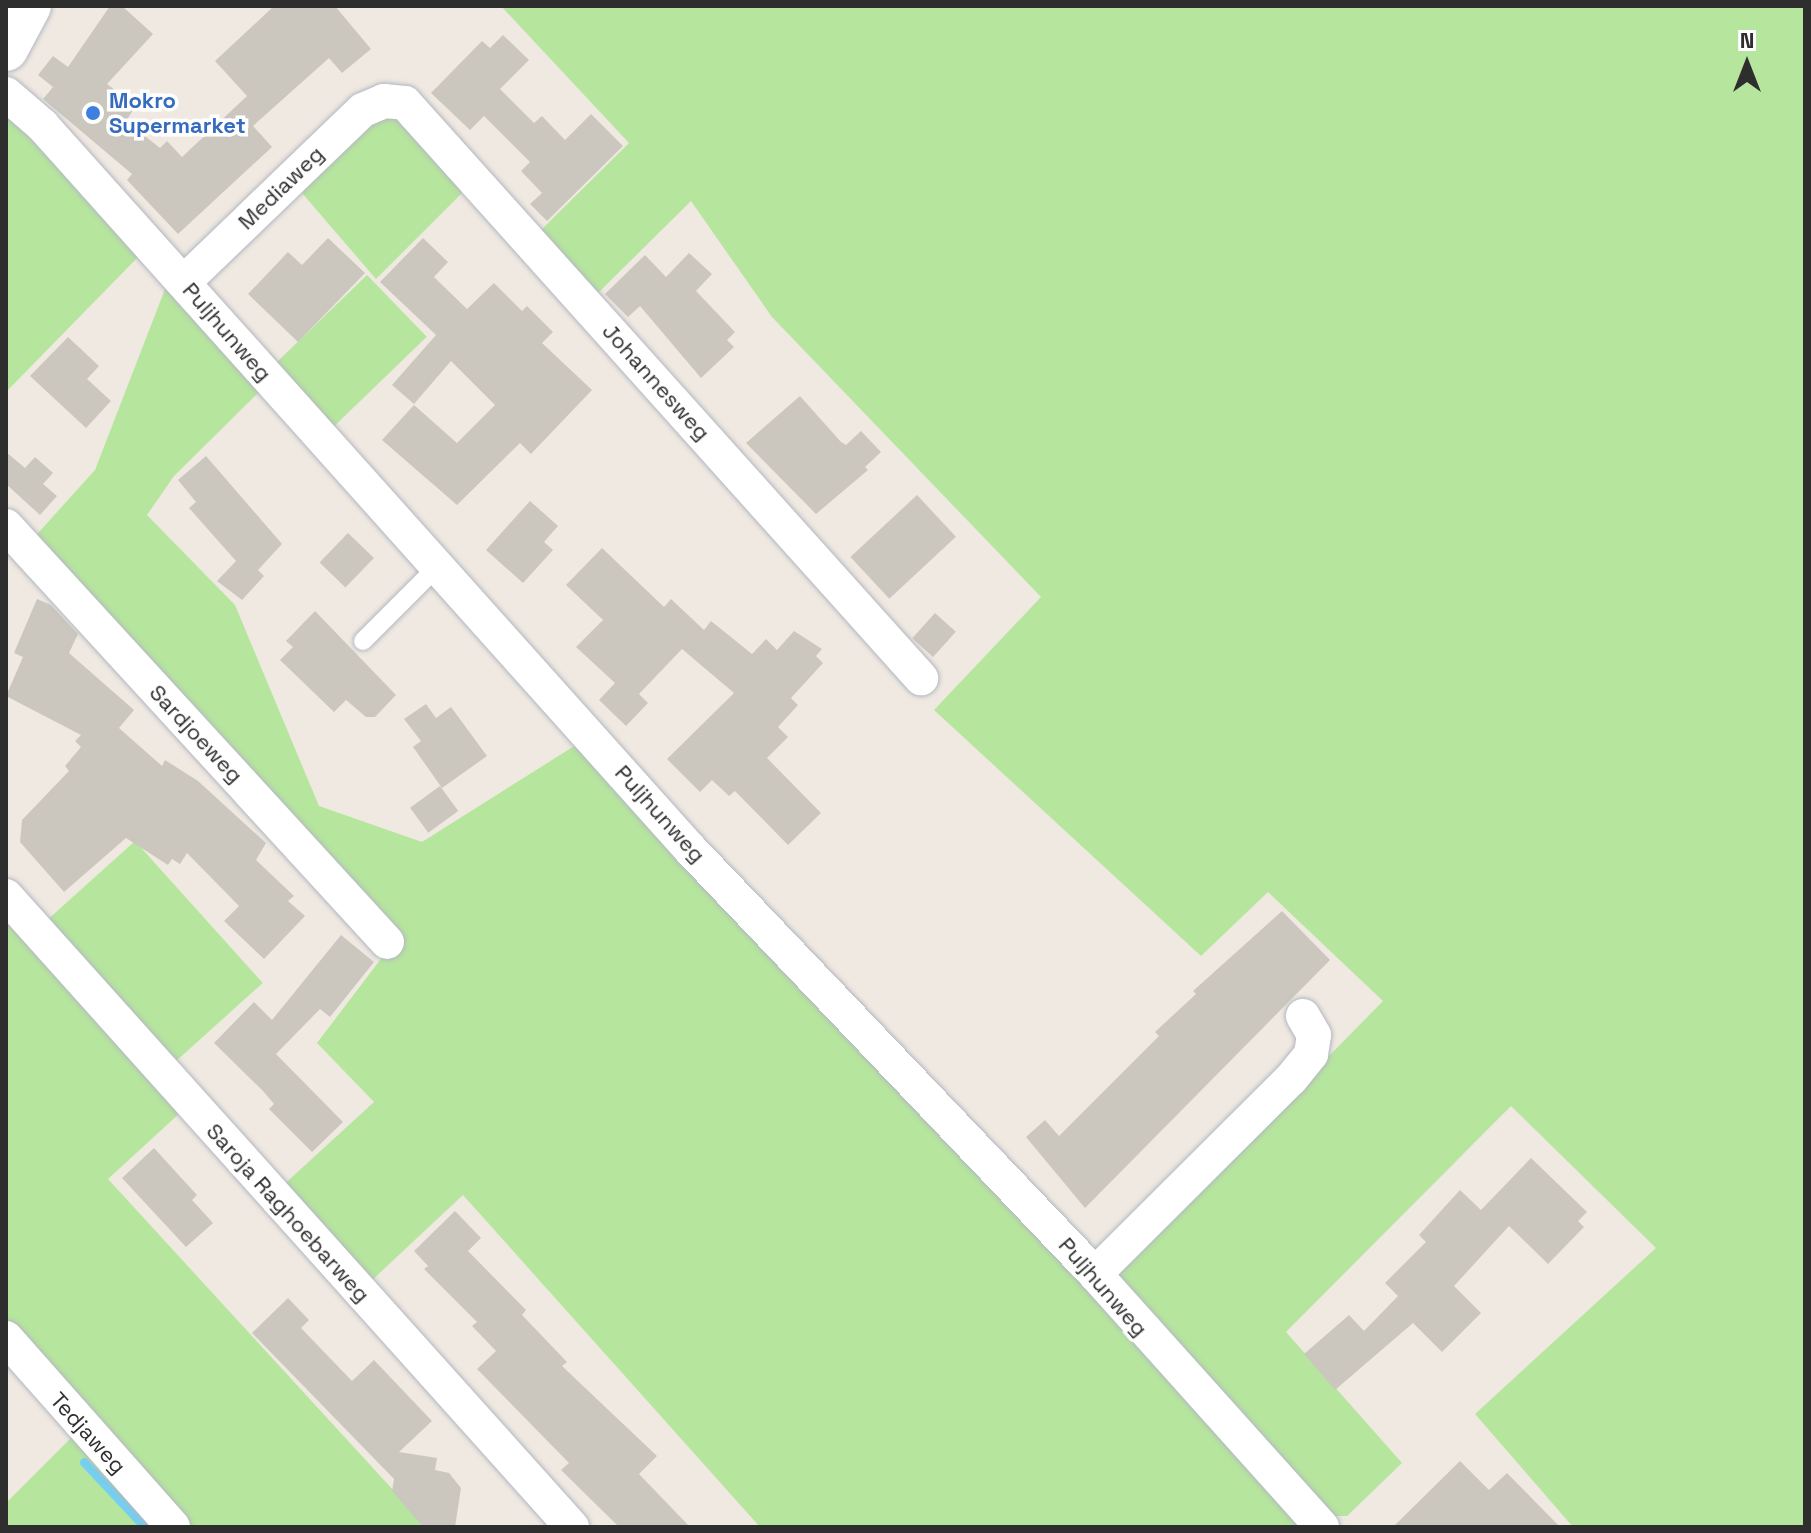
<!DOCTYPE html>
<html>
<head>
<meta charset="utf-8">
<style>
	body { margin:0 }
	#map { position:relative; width:1811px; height:1533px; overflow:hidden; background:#efe9e1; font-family:"Space Grotesk",sans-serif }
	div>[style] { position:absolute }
	.green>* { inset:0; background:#b6e59e; transform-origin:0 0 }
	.stream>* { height:9px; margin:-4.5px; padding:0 4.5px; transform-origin:4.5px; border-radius:4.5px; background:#75cff0 }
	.building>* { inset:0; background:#cbc7bf; transform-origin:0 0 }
	.roads { filter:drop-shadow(0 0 2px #b4b7c1) drop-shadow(0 0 2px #b4b7c1) }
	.service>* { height:18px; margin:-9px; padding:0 9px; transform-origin:9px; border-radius:9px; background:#fff }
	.minor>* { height:34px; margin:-17px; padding:0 17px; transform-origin:17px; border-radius:17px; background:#fff }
	.tertiary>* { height:44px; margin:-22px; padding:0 22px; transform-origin:22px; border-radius:22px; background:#fff }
	.dots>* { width:22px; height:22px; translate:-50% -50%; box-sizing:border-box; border:4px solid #fff; border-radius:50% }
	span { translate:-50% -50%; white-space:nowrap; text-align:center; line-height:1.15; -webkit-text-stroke:7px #fff; paint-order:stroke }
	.shop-label { font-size:22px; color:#366cbe; font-weight:700 }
	.left { translate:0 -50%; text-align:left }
	.street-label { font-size:22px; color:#2e2e2e }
	.frame { position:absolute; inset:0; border:8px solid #2e2e2e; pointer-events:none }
	.north { position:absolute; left:1707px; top:24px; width:80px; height:80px; -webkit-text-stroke:6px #fff; paint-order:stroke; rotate:0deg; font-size:22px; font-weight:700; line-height:32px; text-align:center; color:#2e2e2e }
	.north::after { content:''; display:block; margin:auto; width:28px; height:36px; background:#2e2e2e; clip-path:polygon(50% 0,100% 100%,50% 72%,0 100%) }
</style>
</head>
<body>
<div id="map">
	<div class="green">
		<i style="clip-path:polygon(501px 6px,1805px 6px,1805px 1527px,1573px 1527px,1475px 1414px,1656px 1248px,1511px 1106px,1286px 1332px,1402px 1463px,1347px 1516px,1334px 1516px,1113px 1276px,1383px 1001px,1268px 892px,1201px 956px,934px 710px,1041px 597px,772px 317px,691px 201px,598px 293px,536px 235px,629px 143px)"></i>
		<i style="clip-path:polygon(396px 113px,472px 183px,376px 279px,296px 186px,366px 119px)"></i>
		<i style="clip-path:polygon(6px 114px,142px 253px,6px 392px)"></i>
		<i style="left:367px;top:275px;width:86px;height:132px;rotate:46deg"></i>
		<i style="clip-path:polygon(167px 284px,264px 387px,174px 476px,147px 515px,235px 605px,319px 806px,422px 842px,579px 743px,1117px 1316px,1301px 1527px,760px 1527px,463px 1195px,370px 1282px,279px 1189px,374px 1102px,317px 1043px,396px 939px,30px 542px,95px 470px)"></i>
		<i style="left:135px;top:841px;width:191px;height:120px;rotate:48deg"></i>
		<i style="clip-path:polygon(6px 919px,182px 1111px,108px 1179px,427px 1527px,6px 1527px,6px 1503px,89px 1420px,6px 1325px)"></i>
	</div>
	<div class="stream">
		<i style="left:84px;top:1462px;width:89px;rotate:46.8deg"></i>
	</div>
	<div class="building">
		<i style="clip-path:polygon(110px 6px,122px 6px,153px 34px,107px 84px,136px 106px,126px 121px,160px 148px,167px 141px,182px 157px,247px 96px,215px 61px,274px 6px,335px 6px,371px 49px,342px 73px,329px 58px,253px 126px,272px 147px,178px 234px,127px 180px,132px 174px,43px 99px,53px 87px,38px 75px,53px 56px,68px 67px)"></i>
		<i style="clip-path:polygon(503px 35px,529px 60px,500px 89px,534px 123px,542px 116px,565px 140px,591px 114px,623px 146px,547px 221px,530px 204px,542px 193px,521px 171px,530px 162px,484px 116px,470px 130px,431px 93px,482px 41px,490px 48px)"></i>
		<i style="clip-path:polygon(328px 238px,365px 273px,298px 342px,248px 294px,288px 252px,302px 265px)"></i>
		<i style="clip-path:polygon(423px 238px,448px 262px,434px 277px,467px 309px,494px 283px,522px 311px,527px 306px,553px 332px,542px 343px,592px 390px,531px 454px,520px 443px,457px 505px,382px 440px,414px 405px,457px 443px,495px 405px,451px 361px,414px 404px,392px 385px,436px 335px,380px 282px)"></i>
		<i style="clip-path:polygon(689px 253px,712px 274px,696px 291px,735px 332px,727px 340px,734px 347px,701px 378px,640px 306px,628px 317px,605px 294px,645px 255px,666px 277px)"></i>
		<i style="clip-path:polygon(68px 337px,99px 366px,87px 379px,111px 401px,86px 428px,30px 376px)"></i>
		<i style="clip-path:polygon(800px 396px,841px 442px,846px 445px,861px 431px,881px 452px,865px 467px,868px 470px,816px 514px,746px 443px)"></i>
		<i style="clip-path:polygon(6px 452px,25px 468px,35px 457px,53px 473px,43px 484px,57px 496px,40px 515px,6px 484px)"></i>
		<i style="clip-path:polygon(206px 456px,282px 544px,258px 570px,264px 576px,242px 600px,217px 581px,236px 561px,189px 508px,196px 502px,178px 480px)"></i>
		<i style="left:917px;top:495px;width:57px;height:91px;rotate:47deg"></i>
		<i style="clip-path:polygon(530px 501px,558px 526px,544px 542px,553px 550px,523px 583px,486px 550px)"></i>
		<i style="left:348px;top:533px;width:36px;height:41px;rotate:44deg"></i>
		<i style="clip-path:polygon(602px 548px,664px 607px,671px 599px,704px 630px,711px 621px,752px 654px,766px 639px,777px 650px,794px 631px,822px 649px,816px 656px,823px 663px,791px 698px,798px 705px,778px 727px,788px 737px,767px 758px,821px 813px,788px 845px,735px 791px,729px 796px,712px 780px,700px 792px,667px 759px,734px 693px,682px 649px,639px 694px,648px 703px,626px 726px,599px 700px,615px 683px,576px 647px,603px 620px,566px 585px)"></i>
		<i style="clip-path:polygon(37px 599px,51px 605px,78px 634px,69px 653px,134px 710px,119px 728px,162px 766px,165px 760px,198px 781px,266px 843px,256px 860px,294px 896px,288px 901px,305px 916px,264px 959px,224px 921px,239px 906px,187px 853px,180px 864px,172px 859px,168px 865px,126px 838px,64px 892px,20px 842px,22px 820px,69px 771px,65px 766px,81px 747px,75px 741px,81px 735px,6px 696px,23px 657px,14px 653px)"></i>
		<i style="clip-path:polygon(315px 611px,396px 695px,375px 717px,366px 717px,346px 700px,334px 712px,280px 660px,293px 647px,286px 641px)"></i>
		<i style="left:935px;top:613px;width:28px;height:34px;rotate:42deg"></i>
		<i style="clip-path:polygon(426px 704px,436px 718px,451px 707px,487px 756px,442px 788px,413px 747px,421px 741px,404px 719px)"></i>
		<i style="left:440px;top:786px;width:31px;height:37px;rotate:54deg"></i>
		<i style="clip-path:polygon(1282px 911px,1330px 960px,1085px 1208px,1026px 1137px,1045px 1120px,1059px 1136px,1159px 1036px,1155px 1032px,1196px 994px,1193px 991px)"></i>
		<i style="clip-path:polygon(341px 935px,374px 962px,330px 1017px,320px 1009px,276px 1054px,343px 1122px,312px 1152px,269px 1109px,274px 1104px,263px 1091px,214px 1043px,254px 1002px,272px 1020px)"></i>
		<i style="clip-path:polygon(154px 1148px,197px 1195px,192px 1200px,213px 1223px,186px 1247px,122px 1178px)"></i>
		<i style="clip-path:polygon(1531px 1158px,1587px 1212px,1578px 1221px,1584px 1227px,1548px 1264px,1509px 1226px,1454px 1286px,1481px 1313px,1442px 1352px,1413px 1323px,1335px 1390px,1304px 1354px,1349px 1315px,1364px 1331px,1398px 1296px,1385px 1283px,1426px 1242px,1419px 1235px,1460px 1190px,1481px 1210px)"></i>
		<i style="clip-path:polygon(455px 1211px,481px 1238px,468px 1251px,526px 1310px,522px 1315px,567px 1362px,562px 1366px,657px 1456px,639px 1474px,690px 1527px,619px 1527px,561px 1470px,569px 1463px,477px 1369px,496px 1351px,472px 1326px,477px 1322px,424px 1269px,428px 1266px,414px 1251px)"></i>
		<i style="clip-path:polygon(288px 1298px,309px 1320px,301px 1328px,352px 1381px,374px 1360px,432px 1421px,399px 1452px,437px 1458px,435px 1470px,449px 1473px,461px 1488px,455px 1527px,423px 1527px,392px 1491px,394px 1479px,252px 1333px)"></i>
		<i style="clip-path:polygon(1460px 1461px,1489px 1490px,1507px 1473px,1560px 1527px,1393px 1527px)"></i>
	</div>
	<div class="roads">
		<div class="service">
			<i style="left:363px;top:641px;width:106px;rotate:-45deg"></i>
		</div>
		<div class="minor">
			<i style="left:6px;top:94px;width:48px;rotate:40.7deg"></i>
			<i style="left:42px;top:125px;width:972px;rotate:48.17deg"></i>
			<i style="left:690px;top:849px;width:587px;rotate:46.38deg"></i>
			<i style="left:1095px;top:1274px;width:340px;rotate:48.1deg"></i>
			<i style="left:184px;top:282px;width:248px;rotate:-43.9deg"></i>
			<i style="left:363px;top:110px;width:23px;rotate:-23deg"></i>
			<i style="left:384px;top:101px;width:21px;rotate:5deg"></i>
			<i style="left:405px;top:103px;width:773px;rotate:48.1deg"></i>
			<i style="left:6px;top:526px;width:564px;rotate:47.51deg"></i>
			<i style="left:6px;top:896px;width:848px;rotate:48.11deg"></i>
			<i style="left:1095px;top:1274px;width:276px;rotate:-44.9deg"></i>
			<i style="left:1291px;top:1079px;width:32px;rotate:-51deg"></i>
			<i style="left:1311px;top:1054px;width:19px;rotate:-81deg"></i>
			<i style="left:1314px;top:1035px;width:22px;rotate:-120deg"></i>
			<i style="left:6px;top:1338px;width:252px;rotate:48.5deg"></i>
		</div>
		<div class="tertiary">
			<i style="left:6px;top:49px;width:49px;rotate:-61.9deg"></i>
		</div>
	</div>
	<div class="dots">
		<i style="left:93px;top:113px;background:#3f7fe0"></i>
	</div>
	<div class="shop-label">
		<span class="left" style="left:109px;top:113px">Mokro<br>Supermarket</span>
	</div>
	<div class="street-label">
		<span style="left:281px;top:188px;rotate:-44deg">Mediaweg</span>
		<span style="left:227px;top:332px;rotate:49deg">Puljhunweg</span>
		<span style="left:656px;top:382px;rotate:48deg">Johannesweg</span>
		<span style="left:196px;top:734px;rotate:47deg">Sardjoeweg</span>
		<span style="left:660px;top:814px;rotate:48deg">Puljhunweg</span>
		<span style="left:288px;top:1213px;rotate:48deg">Saroja Raghoebarweg</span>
		<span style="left:1103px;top:1287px;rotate:49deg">Puljhunweg</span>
		<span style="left:88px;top:1433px;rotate:48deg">Tedjaweg</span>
	</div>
	<div class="frame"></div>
	<div class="north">N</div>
</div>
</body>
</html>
